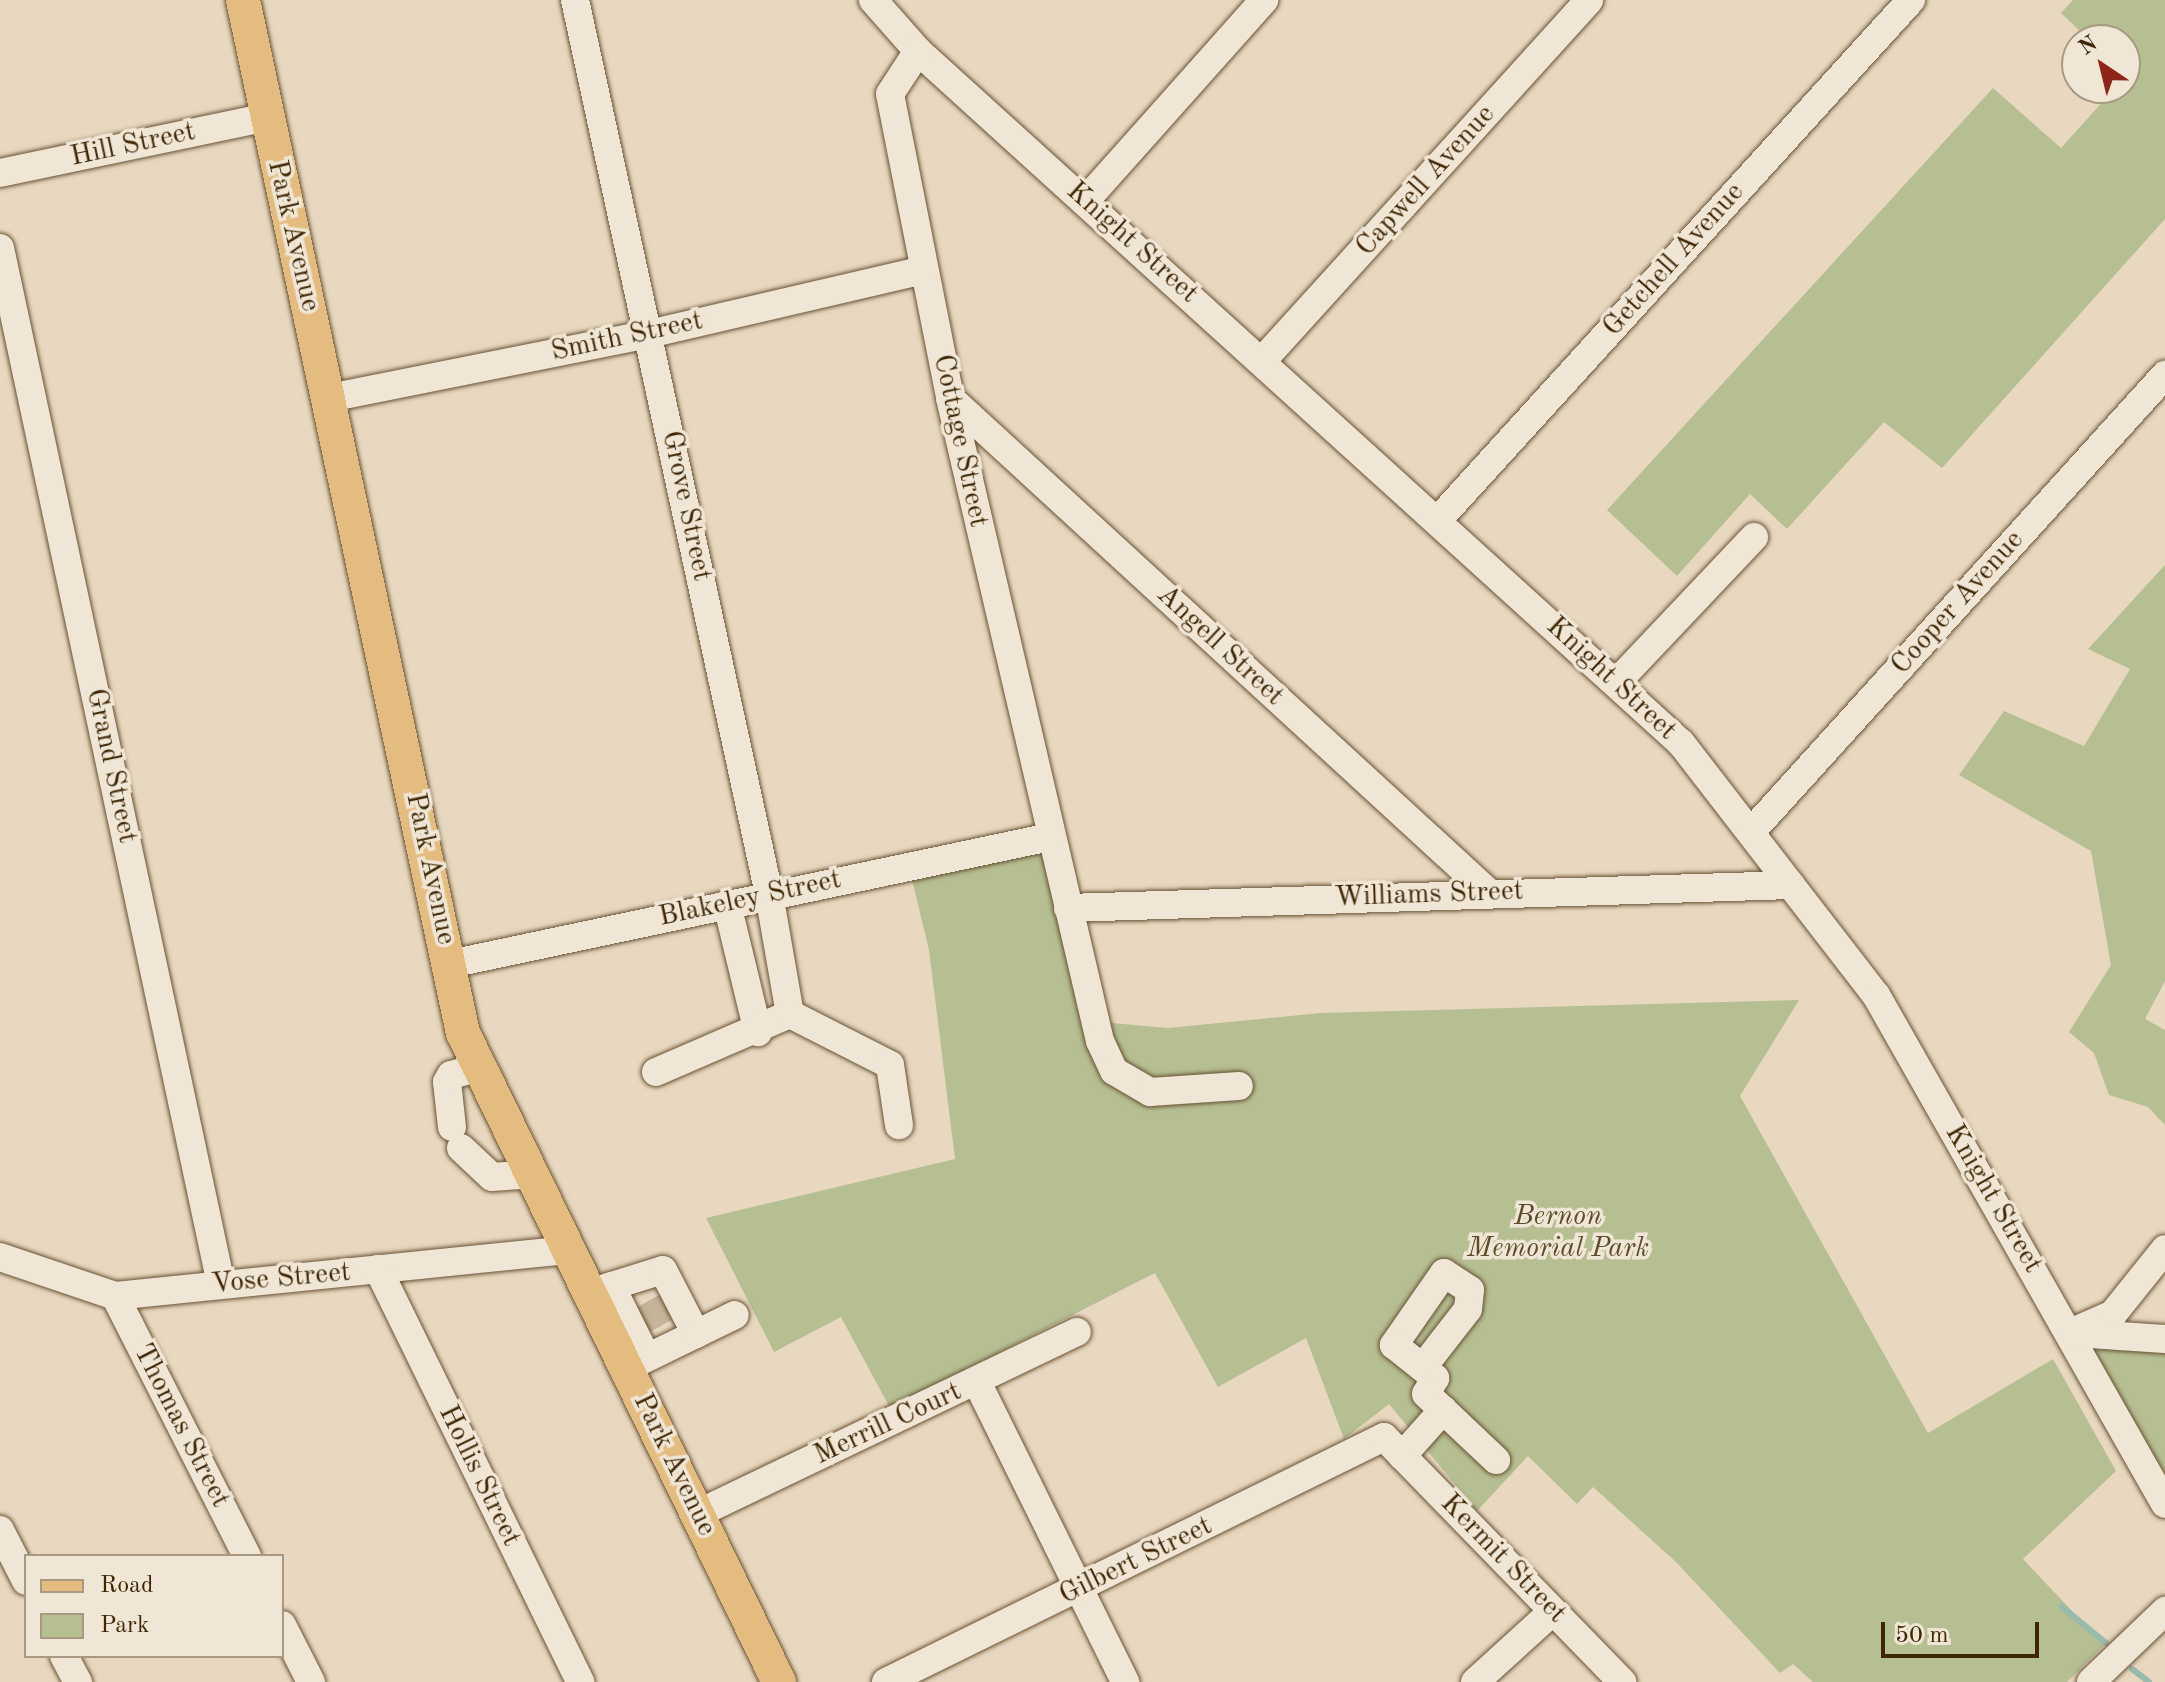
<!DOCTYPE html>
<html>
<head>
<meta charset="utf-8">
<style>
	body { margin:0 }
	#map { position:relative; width:2165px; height:1682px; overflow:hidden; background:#e8d8bf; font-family:"Old Standard TT",serif }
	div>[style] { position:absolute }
	.green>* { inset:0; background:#b5bf92 }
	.stream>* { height:6px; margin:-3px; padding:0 3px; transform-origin:3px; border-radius:3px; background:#98bbab }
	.minor-tunnel>* { height:28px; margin-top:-14px; transform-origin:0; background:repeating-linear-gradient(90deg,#c6b49a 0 28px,transparent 0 42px) }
	.roads { filter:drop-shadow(0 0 2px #695233) drop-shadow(0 0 2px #695233) }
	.minor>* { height:28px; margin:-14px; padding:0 14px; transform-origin:14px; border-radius:14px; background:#f0e6d5 }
	.major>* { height:34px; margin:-17px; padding:0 17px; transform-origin:17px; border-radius:17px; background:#e4bc80 }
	span { translate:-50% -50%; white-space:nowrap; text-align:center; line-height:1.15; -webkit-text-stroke:7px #f0e6d5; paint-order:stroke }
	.street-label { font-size:28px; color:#3f2604 }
	.park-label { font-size:28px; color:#5c4c28; font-style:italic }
	.legend { position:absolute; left:24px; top:1554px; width:260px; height:104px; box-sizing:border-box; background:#f0e6d5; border:2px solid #a99981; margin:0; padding:10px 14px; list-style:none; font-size:24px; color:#3f2604 }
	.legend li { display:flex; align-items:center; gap:16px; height:40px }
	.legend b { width:40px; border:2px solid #a99981 }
	.north { position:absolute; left:2061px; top:24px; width:80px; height:80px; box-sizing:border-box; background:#f0e6d5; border:2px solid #a99981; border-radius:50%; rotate:325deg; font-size:22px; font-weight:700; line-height:32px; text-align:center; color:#3f2604 }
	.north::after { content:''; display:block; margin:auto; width:28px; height:36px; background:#8f2418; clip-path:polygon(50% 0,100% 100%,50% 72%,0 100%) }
	.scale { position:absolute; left:1881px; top:1622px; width:158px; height:36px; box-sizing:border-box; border:4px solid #3f2604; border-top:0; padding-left:10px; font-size:24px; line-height:28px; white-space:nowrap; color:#3f2604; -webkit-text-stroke:6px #f0e6d5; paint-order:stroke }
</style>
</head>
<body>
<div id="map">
	<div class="green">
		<i style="clip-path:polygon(2073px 0,2165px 0,2165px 219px,1942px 468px,1884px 422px,1787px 529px,1750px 494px,1677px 576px,1607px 510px,1993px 88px,2061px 148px,2115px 88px,2125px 88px,2125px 40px,2089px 40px,2061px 13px)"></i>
		<i style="clip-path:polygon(2165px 565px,2165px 981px,2145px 1019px,2165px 1030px,2165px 1125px,2148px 1107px,2109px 1095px,2094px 1053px,2069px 1032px,2111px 965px,2091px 851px,1959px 775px,2004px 711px,2084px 746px,2130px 669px,2088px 649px)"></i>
		<i style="clip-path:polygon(1041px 844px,1089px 1021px,1168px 1028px,1321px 1013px,1799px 1000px,1740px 1096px,1928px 1433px,2053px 1359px,2116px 1471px,2023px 1559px,2104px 1645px,2067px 1682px,1813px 1682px,1793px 1664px,1780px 1673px,1676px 1562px,1593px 1487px,1577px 1504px,1528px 1456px,1477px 1511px,1389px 1404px,1344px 1439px,1306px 1338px,1218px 1387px,1155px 1273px,890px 1408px,841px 1317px,774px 1352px,706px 1218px,955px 1159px,929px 950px,909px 867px)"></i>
		<i style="clip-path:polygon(2080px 1339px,2165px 1344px,2165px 1479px)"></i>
	</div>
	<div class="stream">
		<i style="left:2061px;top:1606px;width:58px;rotate:39.4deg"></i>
		<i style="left:2132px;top:1669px;width:21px;rotate:37deg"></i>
	</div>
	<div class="minor-tunnel">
		<i style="left:648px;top:1301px;width:29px;rotate:61deg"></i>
	</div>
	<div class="roads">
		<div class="minor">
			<i style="left:575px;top:0;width:915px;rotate:77.76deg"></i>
			<i style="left:769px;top:894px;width:122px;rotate:80.1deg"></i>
			<i style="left:873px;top:0;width:68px;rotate:48.6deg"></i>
			<i style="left:918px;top:51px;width:1030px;rotate:42.21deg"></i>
			<i style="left:1681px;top:743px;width:319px;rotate:52.3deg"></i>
			<i style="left:1876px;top:995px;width:585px;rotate:60.41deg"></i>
			<i style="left:918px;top:51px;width:51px;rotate:123.1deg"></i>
			<i style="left:890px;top:94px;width:310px;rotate:78.8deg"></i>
			<i style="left:950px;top:398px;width:660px;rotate:76.87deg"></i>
			<i style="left:1100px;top:1041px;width:33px;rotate:65deg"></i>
			<i style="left:1114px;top:1071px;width:42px;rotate:30.3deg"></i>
			<i style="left:1150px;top:1092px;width:89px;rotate:-3.9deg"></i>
			<i style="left:0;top:173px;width:273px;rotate:-11.8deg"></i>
			<i style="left:1086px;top:200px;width:268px;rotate:-48.3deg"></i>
			<i style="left:0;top:248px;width:1059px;rotate:77.96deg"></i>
			<i style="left:1262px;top:361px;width:487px;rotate:-47.8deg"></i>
			<i style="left:329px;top:398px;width:326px;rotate:-11.3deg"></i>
			<i style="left:649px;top:334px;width:282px;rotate:-13.1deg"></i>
			<i style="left:950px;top:398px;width:732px;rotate:42.56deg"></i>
			<i style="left:1438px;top:520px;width:703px;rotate:-47.71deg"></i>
			<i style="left:1616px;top:683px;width:201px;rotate:-46.6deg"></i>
			<i style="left:1751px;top:832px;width:617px;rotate:-47.83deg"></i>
			<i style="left:727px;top:904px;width:132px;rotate:76.4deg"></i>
			<i style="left:1068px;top:908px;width:723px;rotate:-1.82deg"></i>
			<i style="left:450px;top:964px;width:613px;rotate:-11.95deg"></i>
			<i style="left:656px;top:1072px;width:146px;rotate:-23.4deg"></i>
			<i style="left:790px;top:1014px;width:112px;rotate:27deg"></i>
			<i style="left:890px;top:1065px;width:61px;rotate:81.5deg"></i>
			<i style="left:452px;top:1127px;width:45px;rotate:-96.3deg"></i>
			<i style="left:447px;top:1082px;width:8px;rotate:-60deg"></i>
			<i style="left:451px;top:1075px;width:30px;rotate:-15deg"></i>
			<i style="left:461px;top:1148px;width:42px;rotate:43.1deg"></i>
			<i style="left:492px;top:1177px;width:42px;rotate:-4.1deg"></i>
			<i style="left:0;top:1257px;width:121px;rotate:18.7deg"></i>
			<i style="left:115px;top:1296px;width:455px;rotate:-5.8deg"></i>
			<i style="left:378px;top:1269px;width:460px;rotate:63.9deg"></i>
			<i style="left:611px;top:1286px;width:80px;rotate:63.4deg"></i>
			<i style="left:589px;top:1293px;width:77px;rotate:-17.3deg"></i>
			<i style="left:663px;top:1270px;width:72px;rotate:62.7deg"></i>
			<i style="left:696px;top:1334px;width:78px;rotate:154.1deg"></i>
			<i style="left:115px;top:1296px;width:292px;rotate:63.1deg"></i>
			<i style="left:2070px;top:1333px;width:47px;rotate:-23.8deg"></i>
			<i style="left:2113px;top:1314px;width:83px;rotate:-51.3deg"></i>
			<i style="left:2074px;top:1333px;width:91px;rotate:3.8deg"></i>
			<i style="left:696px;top:1334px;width:43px;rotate:-26deg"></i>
			<i style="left:1423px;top:1367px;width:73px;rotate:-52.2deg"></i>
			<i style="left:1468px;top:1309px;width:19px;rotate:-84deg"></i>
			<i style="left:1470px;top:1290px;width:31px;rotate:-147deg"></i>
			<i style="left:1444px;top:1273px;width:88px;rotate:124.8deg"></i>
			<i style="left:1394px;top:1345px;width:53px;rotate:38.8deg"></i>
			<i style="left:1435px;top:1378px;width:18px;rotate:119deg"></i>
			<i style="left:1426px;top:1394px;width:23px;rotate:43deg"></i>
			<i style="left:977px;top:1382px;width:335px;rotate:63.7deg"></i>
			<i style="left:1402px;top:1456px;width:62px;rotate:-48.3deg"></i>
			<i style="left:1443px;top:1410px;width:73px;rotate:43.3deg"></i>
			<i style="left:699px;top:1513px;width:419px;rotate:-25.6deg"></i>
			<i style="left:0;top:1530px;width:57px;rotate:63deg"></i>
			<i style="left:282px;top:1625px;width:64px;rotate:63deg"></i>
			<i style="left:64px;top:1656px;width:30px;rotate:62deg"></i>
			<i style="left:886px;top:1682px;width:555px;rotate:-26.2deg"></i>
			<i style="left:1384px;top:1437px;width:342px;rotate:45.8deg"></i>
			<i style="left:1475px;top:1682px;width:105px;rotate:-42.3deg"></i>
			<i style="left:2091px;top:1682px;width:103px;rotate:-43.8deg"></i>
		</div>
		<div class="major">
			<i style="left:243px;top:0;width:1056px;rotate:77.98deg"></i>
			<i style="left:463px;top:1033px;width:722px;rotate:64.04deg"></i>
		</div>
	</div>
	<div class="street-label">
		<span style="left:133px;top:145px;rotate:-12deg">Hill Street</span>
		<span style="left:1426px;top:181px;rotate:-48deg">Capwell Avenue</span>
		<span style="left:293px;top:236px;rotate:77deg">Park Avenue</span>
		<span style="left:1132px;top:243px;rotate:42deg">Knight Street</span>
		<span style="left:1674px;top:260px;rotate:-48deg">Getchell Avenue</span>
		<span style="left:627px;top:337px;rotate:-12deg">Smith Street</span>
		<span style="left:960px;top:441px;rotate:78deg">Cottage Street</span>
		<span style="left:686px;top:506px;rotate:78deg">Grove Street</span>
		<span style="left:1958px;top:603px;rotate:-48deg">Cooper Avenue</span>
		<span style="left:1220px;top:646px;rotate:43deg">Angell Street</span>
		<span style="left:1611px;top:679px;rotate:43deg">Knight Street</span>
		<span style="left:111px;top:766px;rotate:78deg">Grand Street</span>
		<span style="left:430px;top:869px;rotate:78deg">Park Avenue</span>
		<span style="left:1429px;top:895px;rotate:-2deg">Williams Street</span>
		<span style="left:750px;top:899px;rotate:-12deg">Blakeley Street</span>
		<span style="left:1993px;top:1199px;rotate:60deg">Knight Street</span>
		<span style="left:281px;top:1279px;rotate:-5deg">Vose Street</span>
		<span style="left:888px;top:1424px;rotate:-25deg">Merrill Court</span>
		<span style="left:181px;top:1426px;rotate:63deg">Thomas Street</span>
		<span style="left:674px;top:1465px;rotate:64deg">Park Avenue</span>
		<span style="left:479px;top:1476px;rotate:64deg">Hollis Street</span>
		<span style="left:1503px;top:1559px;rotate:46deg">Kermit Street</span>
		<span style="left:1136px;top:1561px;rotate:-26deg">Gilbert Street</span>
	</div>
	<div class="park-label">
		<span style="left:1558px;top:1233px">Bernon<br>Memorial Park</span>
	</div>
	<ul class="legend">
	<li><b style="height:10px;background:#e4bc80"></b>Road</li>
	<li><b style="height:22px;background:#b5bf92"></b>Park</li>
	</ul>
	<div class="north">N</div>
	<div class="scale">50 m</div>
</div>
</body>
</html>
